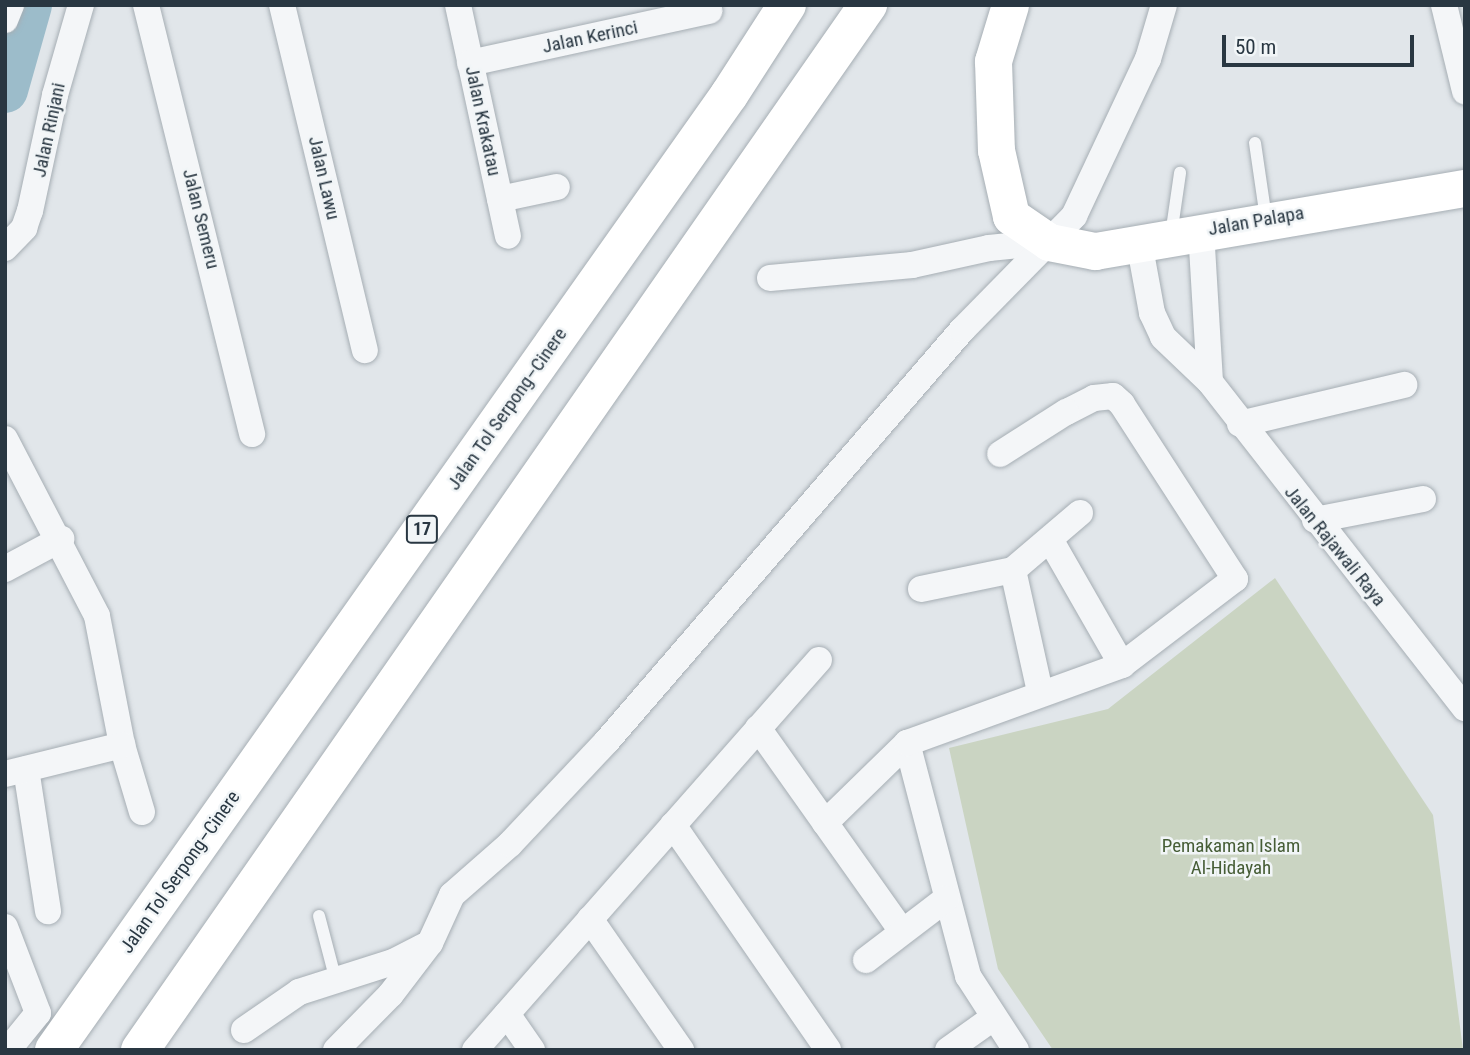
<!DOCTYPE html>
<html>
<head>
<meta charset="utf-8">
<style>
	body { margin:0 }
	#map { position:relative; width:1470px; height:1055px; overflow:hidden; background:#e1e6ea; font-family:"Roboto Condensed",sans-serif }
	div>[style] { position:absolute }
	.green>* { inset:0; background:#cad4c2 }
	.river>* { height:46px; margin:-23px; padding:0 23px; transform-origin:23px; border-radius:23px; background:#9cbcca }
	.roads { filter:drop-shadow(0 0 2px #a6aeb4) drop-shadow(0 0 2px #a6aeb4) }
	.lane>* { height:12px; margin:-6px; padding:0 6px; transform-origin:6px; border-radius:6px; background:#f4f6f8 }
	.street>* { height:26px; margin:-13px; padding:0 13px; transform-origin:13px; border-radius:13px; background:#f4f6f8 }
	.secondary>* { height:37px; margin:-18.5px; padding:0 18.5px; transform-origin:18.5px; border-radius:18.5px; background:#fff }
	.highway>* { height:38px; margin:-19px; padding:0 19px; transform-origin:19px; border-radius:19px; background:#fff }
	span { translate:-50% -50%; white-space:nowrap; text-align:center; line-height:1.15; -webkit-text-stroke:5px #f1f5f7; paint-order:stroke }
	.shield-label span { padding:2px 5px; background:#f1f5f7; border:2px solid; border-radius:5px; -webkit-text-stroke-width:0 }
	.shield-label { font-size:18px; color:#293742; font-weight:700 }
	.street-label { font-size:19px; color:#293742 }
	.park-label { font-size:19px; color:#465d36 }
	.frame { position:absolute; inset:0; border:7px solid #293742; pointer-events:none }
	.scale { position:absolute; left:1222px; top:35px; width:192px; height:32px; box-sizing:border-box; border:4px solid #293742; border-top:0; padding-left:9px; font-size:21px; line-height:24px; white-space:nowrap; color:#293742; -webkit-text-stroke:5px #f1f5f7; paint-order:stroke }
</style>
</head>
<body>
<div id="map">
	<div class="green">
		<i style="clip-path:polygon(1275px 578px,1433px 815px,1463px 1050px,1053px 1050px,998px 969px,949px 748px,1108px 709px)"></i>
	</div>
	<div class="river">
		<i style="left:5px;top:90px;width:88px;rotate:-74.2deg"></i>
	</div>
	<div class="roads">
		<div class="lane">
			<i style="left:1255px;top:143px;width:76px;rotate:81.7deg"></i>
			<i style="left:1171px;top:235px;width:63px;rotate:-81.7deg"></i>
			<i style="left:319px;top:916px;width:63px;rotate:75.3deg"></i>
		</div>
		<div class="street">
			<i style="left:146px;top:5px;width:442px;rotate:76.1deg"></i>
			<i style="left:282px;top:5px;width:355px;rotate:76.5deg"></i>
			<i style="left:458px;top:5px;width:236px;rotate:77.8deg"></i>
			<i style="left:1444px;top:5px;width:89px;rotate:76.3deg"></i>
			<i style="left:5px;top:20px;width:16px;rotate:-68deg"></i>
			<i style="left:470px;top:63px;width:245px;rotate:-12.3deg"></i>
			<i style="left:500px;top:199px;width:58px;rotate:-11.9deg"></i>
			<i style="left:1201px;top:230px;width:152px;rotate:86.6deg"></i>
			<i style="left:1139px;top:242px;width:72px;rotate:79.6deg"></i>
			<i style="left:1152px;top:313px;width:26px;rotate:65deg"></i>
			<i style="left:1163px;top:337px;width:65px;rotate:43.8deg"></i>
			<i style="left:1210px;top:382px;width:414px;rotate:52deg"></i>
			<i style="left:5px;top:248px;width:28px;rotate:-46deg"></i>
			<i style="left:24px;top:228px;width:18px;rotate:-71deg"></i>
			<i style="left:30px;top:211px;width:119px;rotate:-77.8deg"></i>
			<i style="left:55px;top:95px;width:94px;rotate:-73.9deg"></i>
			<i style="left:770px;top:278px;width:143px;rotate:-5.2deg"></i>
			<i style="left:912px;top:265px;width:79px;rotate:-12.4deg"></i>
			<i style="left:989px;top:248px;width:60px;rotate:-5.7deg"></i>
			<i style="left:1240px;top:424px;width:169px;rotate:-13.4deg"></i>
			<i style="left:5px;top:439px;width:199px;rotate:62.5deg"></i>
			<i style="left:97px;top:616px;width:131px;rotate:79deg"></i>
			<i style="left:122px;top:745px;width:70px;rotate:73.4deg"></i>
			<i style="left:1315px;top:520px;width:110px;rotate:-11deg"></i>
			<i style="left:1051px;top:541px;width:143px;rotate:60.2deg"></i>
			<i style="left:5px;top:569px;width:64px;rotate:-28.2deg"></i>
			<i style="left:1013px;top:570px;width:125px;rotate:77.5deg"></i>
			<i style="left:921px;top:589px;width:94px;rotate:-11.7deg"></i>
			<i style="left:1013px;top:570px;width:88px;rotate:-40.4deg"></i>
			<i style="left:758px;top:728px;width:247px;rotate:54.7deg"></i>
			<i style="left:907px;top:743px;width:241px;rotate:75.3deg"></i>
			<i style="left:968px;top:976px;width:88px;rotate:57deg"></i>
			<i style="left:26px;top:769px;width:144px;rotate:81.2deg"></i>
			<i style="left:5px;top:774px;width:121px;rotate:-13.9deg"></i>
			<i style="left:825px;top:823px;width:115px;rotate:-44.3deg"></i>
			<i style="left:907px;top:743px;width:229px;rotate:-19.9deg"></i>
			<i style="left:1122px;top:665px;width:142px;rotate:-37.3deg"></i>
			<i style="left:1235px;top:579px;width:208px;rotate:-122.9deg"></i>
			<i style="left:1122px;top:404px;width:12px;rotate:-138deg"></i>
			<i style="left:1113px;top:396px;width:19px;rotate:174deg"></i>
			<i style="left:1094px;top:398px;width:31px;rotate:153deg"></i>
			<i style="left:1066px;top:412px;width:78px;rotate:147.5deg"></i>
			<i style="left:673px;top:825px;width:273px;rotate:55.4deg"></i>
			<i style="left:590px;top:919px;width:160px;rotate:55.2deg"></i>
			<i style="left:5px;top:927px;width:92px;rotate:69deg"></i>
			<i style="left:38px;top:1013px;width:48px;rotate:129deg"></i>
			<i style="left:866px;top:960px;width:101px;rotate:-37.3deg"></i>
			<i style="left:507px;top:1014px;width:44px;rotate:55.2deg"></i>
			<i style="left:244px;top:1030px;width:67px;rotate:-34.6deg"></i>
			<i style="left:299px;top:992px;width:99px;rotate:-17.7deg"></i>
			<i style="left:393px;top:962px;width:35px;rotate:-27deg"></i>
			<i style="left:336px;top:1050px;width:78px;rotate:-45.5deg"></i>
			<i style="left:391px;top:994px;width:64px;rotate:-52.6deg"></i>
			<i style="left:430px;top:943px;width:53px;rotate:-65.4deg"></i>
			<i style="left:452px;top:895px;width:77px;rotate:-41.3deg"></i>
			<i style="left:510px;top:844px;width:141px;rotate:-46.7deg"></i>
			<i style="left:607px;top:741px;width:543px;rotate:-49.18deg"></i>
			<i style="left:962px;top:330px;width:160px;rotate:-45.5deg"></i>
			<i style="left:1074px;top:216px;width:174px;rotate:-64.8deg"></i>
			<i style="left:1148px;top:59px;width:56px;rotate:-73.5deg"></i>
			<i style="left:475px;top:1050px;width:520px;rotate:-48.59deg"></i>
			<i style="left:948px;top:1050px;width:55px;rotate:-35.4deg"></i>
		</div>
		<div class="secondary">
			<i style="left:1010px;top:5px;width:59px;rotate:106.9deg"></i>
			<i style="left:993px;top:61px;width:89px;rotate:88.1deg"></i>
			<i style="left:996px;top:150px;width:68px;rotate:77.2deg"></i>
			<i style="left:1011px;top:216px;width:46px;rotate:34.4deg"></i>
			<i style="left:1049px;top:242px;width:47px;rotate:11.1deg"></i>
			<i style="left:1095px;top:251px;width:375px;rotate:-9.7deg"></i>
		</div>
		<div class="highway">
			<i style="left:54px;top:1050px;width:1169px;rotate:-54.75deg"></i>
			<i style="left:729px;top:95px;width:107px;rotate:-57.2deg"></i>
			<i style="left:140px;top:1050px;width:1274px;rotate:-55.14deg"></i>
		</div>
	</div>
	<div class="shield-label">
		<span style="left:422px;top:529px">17</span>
	</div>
	<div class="street-label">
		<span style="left:590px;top:37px;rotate:-12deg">Jalan Kerinci</span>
		<span style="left:483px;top:121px;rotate:78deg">Jalan Krakatau</span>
		<span style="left:49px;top:130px;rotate:-78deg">Jalan Rinjani</span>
		<span style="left:324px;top:178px;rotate:77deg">Jalan Lawu</span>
		<span style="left:201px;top:219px;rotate:76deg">Jalan Semeru</span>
		<span style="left:1256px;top:221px;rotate:-10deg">Jalan Palapa</span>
		<span style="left:507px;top:409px;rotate:-55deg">Jalan Tol Serpong–Cinere</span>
		<span style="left:1335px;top:546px;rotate:51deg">Jalan Rajawali Raya</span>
		<span style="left:180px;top:872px;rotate:-55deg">Jalan Tol Serpong–Cinere</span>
	</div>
	<div class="park-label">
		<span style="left:1231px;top:857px">Pemakaman Islam<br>Al-Hidayah</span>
	</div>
	<div class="frame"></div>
	<div class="scale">50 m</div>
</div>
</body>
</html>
